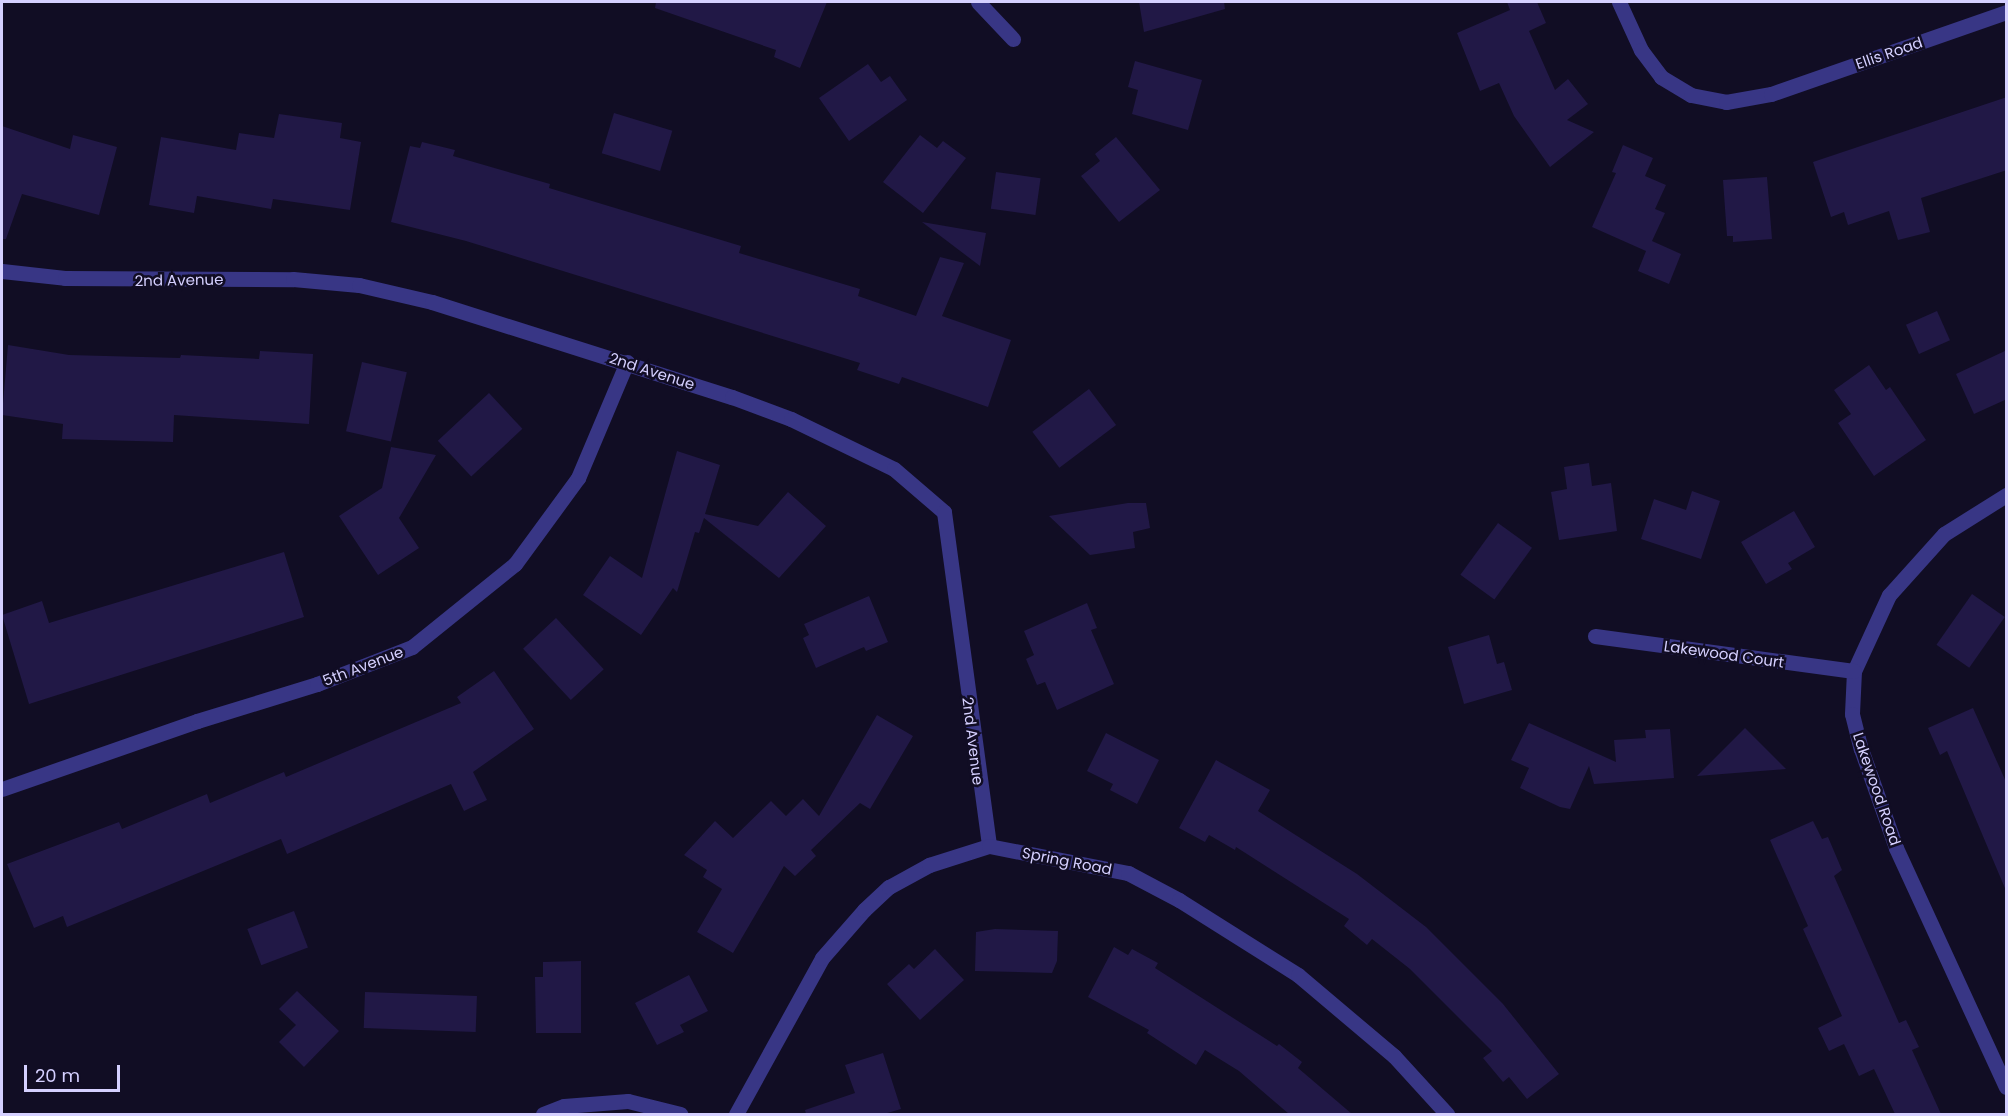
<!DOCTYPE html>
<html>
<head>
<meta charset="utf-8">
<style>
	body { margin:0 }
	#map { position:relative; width:2008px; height:1116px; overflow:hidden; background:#110d24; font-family:Poppins,sans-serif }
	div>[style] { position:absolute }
	.building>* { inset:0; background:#211846; transform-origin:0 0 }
	.minor>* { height:15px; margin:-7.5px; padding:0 7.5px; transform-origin:7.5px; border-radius:7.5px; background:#383685 }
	span { translate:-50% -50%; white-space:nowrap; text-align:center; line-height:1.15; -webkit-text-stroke:5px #110d24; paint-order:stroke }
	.street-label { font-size:15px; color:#d5d0ff }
	.frame { position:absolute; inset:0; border:3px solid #d5d0ff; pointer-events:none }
	.scale { position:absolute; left:24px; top:1065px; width:96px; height:27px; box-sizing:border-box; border:3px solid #d5d0ff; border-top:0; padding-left:8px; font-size:18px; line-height:21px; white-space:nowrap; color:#d5d0ff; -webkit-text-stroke:4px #110d24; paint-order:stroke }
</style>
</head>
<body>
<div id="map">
	<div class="building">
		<i style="clip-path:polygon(656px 2px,827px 2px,800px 68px,774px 57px,776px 50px,655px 8px)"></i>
		<i style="clip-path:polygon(1139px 2px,1224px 2px,1225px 9px,1144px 32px)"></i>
		<i style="clip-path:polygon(1507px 2px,1537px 2px,1546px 23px,1529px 31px,1555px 90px,1568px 79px,1588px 104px,1567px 120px,1594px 132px,1550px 167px,1514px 116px,1499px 83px,1480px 91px,1457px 33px,1510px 10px)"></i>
		<i style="clip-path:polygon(1135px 61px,1202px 80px,1188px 130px,1132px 114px,1138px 90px,1128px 87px)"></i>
		<i style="clip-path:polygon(868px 64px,881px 82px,890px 76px,907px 100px,849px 141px,819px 98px)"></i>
		<i style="clip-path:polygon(2007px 97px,2007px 170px,1921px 198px,1930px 232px,1898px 240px,1889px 211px,1848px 225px,1844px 212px,1831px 217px,1813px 162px)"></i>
		<i style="left:614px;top:113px;width:61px;height:42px;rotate:17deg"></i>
		<i style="clip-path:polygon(279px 114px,342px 123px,340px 138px,361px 142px,350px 210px,273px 199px,271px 209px,197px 196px,194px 213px,149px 205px,161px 137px,236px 150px,239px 133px,274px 138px)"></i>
		<i style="clip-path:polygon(2px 126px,70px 149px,73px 135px,117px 147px,99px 215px,22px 194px,6px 239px,2px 239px)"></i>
		<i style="clip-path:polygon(920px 135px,937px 148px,943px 141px,966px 158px,923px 213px,883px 182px)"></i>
		<i style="clip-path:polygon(1116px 137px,1160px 190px,1119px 222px,1081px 176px,1100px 161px,1095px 154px)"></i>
		<i style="clip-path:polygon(422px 142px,455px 150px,453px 156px,550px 184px,549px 188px,741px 246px,739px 253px,860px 289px,858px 296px,916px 316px,940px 257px,964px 263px,942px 316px,1011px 340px,988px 407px,902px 377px,899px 384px,857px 370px,860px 363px,466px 241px,391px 222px,410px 146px,420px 148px)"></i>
		<i style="clip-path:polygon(1623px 145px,1653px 158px,1645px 176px,1666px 185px,1655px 209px,1665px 213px,1652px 241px,1681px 254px,1669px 284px,1638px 271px,1646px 251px,1592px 227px,1616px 173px,1612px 172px)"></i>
		<i style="left:996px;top:172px;width:45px;height:37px;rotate:8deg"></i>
		<i style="clip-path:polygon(1767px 177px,1772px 239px,1733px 242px,1733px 236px,1727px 236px,1723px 180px)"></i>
		<i style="clip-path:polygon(922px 222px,986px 233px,980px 266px)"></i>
		<i style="left:1937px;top:311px;width:32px;height:34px;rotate:66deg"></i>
		<i style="clip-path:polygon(8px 345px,69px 355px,180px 358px,181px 355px,259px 359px,260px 351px,313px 354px,309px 424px,174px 415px,173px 442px,62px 439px,63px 424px,2px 415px)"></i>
		<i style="clip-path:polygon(2007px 350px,2007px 399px,1974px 414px,1956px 374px)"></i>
		<i style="left:362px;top:362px;width:46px;height:71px;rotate:13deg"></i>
		<i style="clip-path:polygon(1869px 365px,1886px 390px,1890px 387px,1926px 440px,1874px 476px,1838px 423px,1851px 414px,1834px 390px)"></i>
		<i style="left:1089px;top:389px;width:45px;height:71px;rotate:53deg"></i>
		<i style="left:489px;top:393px;width:49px;height:70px;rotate:47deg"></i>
		<i style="clip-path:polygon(391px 447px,436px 455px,399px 518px,419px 548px,378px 575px,339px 516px,382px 488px)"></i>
		<i style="clip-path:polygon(677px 451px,720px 465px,705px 514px,758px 526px,788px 492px,826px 526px,779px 578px,704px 518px,699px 533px,695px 532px,677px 592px,673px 588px,641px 635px,583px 595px,610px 556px,642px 578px)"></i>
		<i style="clip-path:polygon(1589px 463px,1592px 486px,1611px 483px,1617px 531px,1559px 540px,1551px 492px,1567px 489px,1564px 467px)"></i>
		<i style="clip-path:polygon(1692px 491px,1720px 501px,1701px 559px,1641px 539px,1654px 499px,1686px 510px)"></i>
		<i style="clip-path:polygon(1128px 503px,1146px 503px,1150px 528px,1133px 532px,1135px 548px,1090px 555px,1049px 516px)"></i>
		<i style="clip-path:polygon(1794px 511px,1815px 547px,1788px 563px,1792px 569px,1766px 584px,1741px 542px)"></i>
		<i style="left:1498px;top:523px;width:42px;height:64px;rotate:36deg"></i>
		<i style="clip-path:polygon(284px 552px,304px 617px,29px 704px,2px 615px,42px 601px,49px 623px)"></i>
		<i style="left:1972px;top:594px;width:40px;height:62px;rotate:35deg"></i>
		<i style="clip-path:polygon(869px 596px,888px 642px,866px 651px,864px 647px,816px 668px,803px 638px,809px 635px,804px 624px)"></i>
		<i style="clip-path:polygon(1087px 603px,1097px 628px,1091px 630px,1114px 684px,1057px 710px,1045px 682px,1037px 685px,1026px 659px,1034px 655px,1024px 631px)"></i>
		<i style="left:556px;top:618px;width:70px;height:45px;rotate:47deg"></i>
		<i style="clip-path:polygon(1489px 635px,1497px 664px,1504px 662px,1512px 690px,1464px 704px,1448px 647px)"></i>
		<i style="clip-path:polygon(494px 671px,534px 729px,473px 772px,487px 800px,464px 811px,451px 784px,287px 854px,281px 839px,67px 927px,63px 916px,34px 928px,7px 864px,119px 822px,122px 829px,207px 794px,210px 803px,284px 772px,286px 777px,461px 703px,457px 697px)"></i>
		<i style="clip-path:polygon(1973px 708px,2007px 784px,2007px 893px,1947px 751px,1940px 755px,1928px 728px)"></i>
		<i style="clip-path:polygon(877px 715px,913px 736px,870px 809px,860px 803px,811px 850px,816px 856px,795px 876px,784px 866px,733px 953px,697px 932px,722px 889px,703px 877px,707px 870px,684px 855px,715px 821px,733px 838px,771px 801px,786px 816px,803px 799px,819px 816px)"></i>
		<i style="clip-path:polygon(1529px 723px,1616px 762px,1614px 740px,1646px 738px,1645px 730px,1670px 729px,1674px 778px,1594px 784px,1589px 766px,1570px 809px,1560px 807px,1520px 788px,1529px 768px,1511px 760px)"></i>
		<i style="clip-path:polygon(1745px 728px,1786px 769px,1697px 776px)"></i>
		<i style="clip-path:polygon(1106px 733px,1159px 760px,1137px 804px,1110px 790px,1113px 784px,1087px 771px)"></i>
		<i style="clip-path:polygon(1216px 760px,1270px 790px,1258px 811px,1357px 874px,1426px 927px,1503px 1004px,1559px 1074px,1527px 1099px,1509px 1077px,1503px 1082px,1483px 1058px,1492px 1051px,1410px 969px,1372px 939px,1367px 945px,1344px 926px,1349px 919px,1236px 847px,1235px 850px,1209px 835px,1205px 842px,1179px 828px)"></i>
		<i style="clip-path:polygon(1813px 821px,1822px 839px,1828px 837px,1842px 870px,1834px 876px,1899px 1023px,1906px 1020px,1919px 1047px,1912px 1050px,1941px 1114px,1895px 1114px,1874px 1069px,1859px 1076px,1844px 1044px,1829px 1051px,1818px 1028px,1842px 1016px,1803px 929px,1808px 926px,1770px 840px)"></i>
		<i style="left:294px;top:911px;width:39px;height:50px;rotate:69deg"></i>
		<i style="clip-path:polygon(995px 929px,1058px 931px,1057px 961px,1052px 973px,975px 971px,976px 932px)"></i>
		<i style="clip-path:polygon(1114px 947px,1128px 955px,1132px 949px,1158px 963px,1155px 968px,1277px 1046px,1279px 1044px,1302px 1062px,1298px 1068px,1352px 1114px,1289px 1114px,1239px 1071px,1205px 1050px,1196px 1065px,1147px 1033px,1149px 1030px,1088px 997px)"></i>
		<i style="clip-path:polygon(935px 949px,964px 980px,920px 1020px,887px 984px,909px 964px,914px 969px)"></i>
		<i style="clip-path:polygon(581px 961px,581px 1033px,536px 1033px,535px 977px,543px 977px,543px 962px)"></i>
		<i style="clip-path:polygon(689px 975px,708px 1011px,680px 1025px,684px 1032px,657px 1045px,635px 1003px)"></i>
		<i style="clip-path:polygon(297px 991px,339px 1031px,304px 1067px,279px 1042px,296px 1025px,279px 1009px)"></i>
		<i style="left:365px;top:992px;width:112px;height:36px;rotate:2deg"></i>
		<i style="clip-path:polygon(883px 1053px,901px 1109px,884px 1114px,806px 1114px,805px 1110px,855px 1093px,845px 1065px)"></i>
	</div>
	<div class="minor">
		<i style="left:978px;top:2px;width:51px;rotate:46.6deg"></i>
		<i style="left:1619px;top:2px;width:53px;rotate:65.4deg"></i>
		<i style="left:1641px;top:50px;width:34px;rotate:53deg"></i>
		<i style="left:1661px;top:77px;width:35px;rotate:31deg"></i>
		<i style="left:1691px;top:95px;width:36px;rotate:11deg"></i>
		<i style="left:1726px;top:102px;width:46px;rotate:-10.1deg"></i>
		<i style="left:1771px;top:94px;width:249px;rotate:-19.2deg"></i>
		<i style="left:2px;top:271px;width:63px;rotate:6.3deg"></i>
		<i style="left:65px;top:278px;width:228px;rotate:0.3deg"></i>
		<i style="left:293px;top:279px;width:66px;rotate:5.2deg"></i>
		<i style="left:359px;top:285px;width:75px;rotate:13.1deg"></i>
		<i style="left:432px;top:302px;width:315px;rotate:17.6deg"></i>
		<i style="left:732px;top:397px;width:63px;rotate:20.4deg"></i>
		<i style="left:791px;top:419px;width:114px;rotate:25.9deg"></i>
		<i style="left:894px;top:469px;width:66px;rotate:40.7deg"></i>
		<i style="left:944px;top:512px;width:337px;rotate:82.3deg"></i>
		<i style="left:2006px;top:495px;width:73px;rotate:147.8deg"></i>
		<i style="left:1944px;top:534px;width:82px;rotate:132deg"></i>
		<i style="left:1889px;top:595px;width:84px;rotate:114.7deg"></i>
		<i style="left:1854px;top:671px;width:43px;rotate:92.7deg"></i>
		<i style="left:1852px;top:714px;width:36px;rotate:76deg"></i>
		<i style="left:1861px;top:749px;width:105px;rotate:70.5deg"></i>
		<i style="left:1896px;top:848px;width:263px;rotate:65.3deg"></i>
		<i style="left:1595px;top:636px;width:261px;rotate:7.7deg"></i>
		<i style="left:2px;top:789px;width:207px;rotate:-19.2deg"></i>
		<i style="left:197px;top:721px;width:126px;rotate:-17.1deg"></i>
		<i style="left:317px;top:684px;width:102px;rotate:-21.3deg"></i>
		<i style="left:412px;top:647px;width:132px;rotate:-38.9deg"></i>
		<i style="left:515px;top:564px;width:107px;rotate:-53.8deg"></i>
		<i style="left:578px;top:478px;width:126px;rotate:-67.1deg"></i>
		<i style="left:543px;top:1114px;width:22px;rotate:-21deg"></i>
		<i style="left:564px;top:1106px;width:64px;rotate:-4.5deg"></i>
		<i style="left:628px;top:1101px;width:54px;rotate:14deg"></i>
		<i style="left:736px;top:1114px;width:178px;rotate:-61.1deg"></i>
		<i style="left:822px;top:958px;width:64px;rotate:-48.8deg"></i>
		<i style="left:864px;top:910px;width:34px;rotate:-43deg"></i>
		<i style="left:889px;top:887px;width:46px;rotate:-28.8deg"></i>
		<i style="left:929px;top:865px;width:63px;rotate:-17.6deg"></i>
		<i style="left:989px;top:846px;width:142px;rotate:11deg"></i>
		<i style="left:1128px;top:873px;width:58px;rotate:27.9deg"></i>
		<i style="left:1179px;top:900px;width:141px;rotate:32.2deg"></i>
		<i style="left:1298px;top:975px;width:126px;rotate:40.2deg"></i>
		<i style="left:1394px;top:1056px;width:79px;rotate:47.6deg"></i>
	</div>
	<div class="street-label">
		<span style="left:1889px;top:53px;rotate:-19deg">Ellis Road</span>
		<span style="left:179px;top:280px;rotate:-1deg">2nd Avenue</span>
		<span style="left:652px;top:371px;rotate:18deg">2nd Avenue</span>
		<span style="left:1724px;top:654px;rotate:8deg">Lakewood Court</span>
		<span style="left:363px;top:666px;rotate:-21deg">5th Avenue</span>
		<span style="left:973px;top:741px;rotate:83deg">2nd Avenue</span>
		<span style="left:1877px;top:789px;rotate:71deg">Lakewood Road</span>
		<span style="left:1067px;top:861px;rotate:11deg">Spring Road</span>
	</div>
	<div class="frame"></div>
	<div class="scale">20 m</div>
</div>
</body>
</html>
